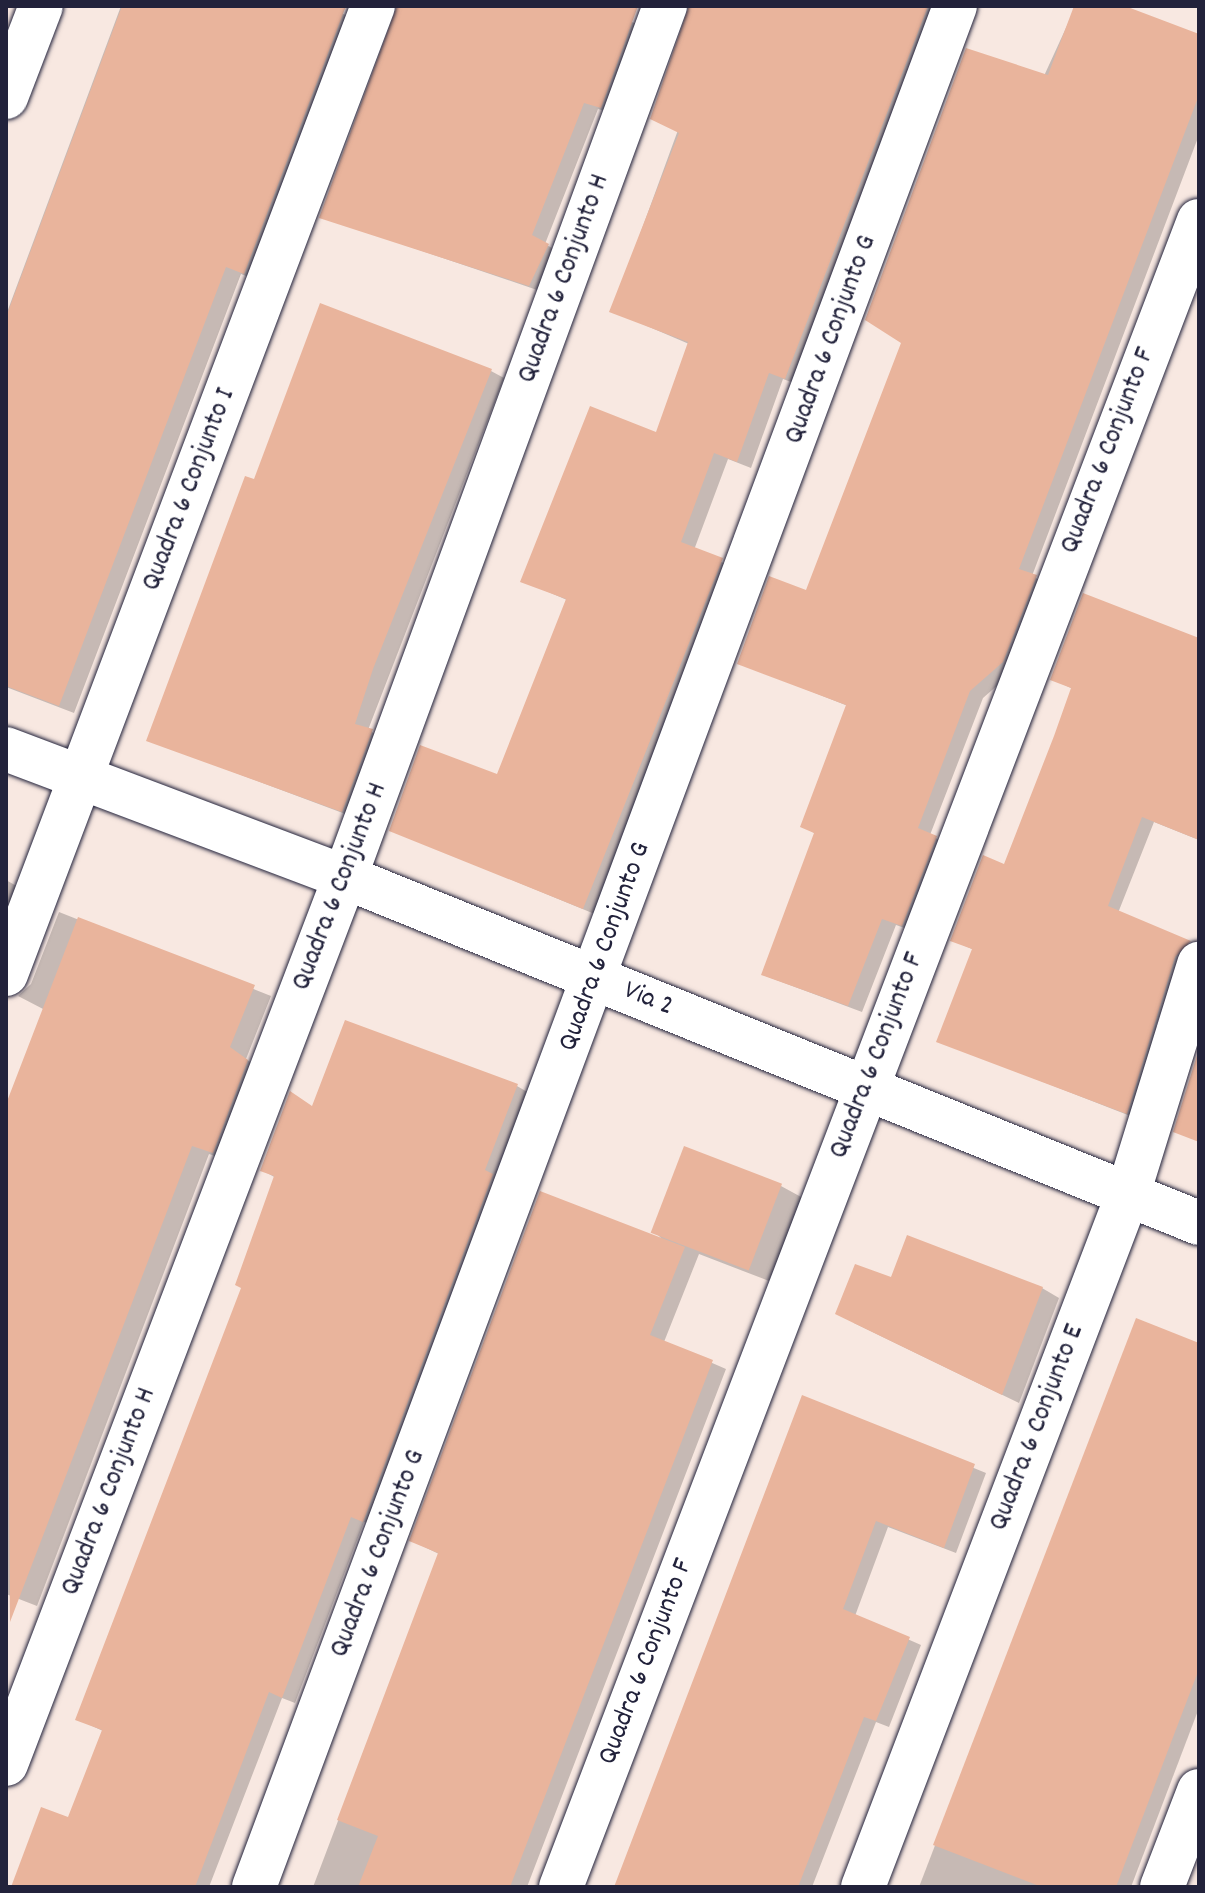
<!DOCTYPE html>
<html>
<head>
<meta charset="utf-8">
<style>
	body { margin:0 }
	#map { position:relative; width:1205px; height:1893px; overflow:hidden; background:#f8e8e1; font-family:Dekko,sans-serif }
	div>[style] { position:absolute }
	.shadow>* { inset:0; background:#0003 }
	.building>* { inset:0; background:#e9b49c; transform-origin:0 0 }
	.roads { filter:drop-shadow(0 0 2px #22223b) drop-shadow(0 0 2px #22223b) }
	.street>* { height:44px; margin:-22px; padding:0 22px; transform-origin:22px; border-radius:22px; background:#fff }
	span { translate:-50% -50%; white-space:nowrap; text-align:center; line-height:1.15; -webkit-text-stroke:7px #fff; paint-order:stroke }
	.street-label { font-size:28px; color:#22223b }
	.frame { position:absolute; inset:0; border:8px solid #22223b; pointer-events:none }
</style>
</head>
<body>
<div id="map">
	<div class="shadow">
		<i style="clip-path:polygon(121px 6px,343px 6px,340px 12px,358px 22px,259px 281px,241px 274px,74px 713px,6px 687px,6px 315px)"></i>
		<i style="clip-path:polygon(518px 6px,595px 6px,646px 28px,615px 114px,598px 109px,545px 244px,561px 253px,543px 292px,322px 217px)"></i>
		<i style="clip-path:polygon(691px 6px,947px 6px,799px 385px,783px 379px,751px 468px,728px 459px,694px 550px,735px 568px,597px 915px,391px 830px,498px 777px,567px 600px,523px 581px,658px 434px,689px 344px,612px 311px,678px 130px)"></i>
		<i style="clip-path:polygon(1076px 6px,1119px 6px,1199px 36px,1199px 135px,1032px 576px,1049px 585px,1016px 669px,983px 698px,930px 835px,949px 845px,916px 932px,896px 925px,862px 1012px,763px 975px,816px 834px,802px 826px,848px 706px,739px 663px,807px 593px)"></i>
		<i style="clip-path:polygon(491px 371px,504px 378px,368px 730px,385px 739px,356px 818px,148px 740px,255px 481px)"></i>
		<i style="clip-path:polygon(1199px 640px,1199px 840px,1154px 822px,1118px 913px,1187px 943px,1156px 1026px,1165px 1031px,1138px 1119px,939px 1041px,974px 950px,952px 940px,1005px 866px,1073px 689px,1052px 679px)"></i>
		<i style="clip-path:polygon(6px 880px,20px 888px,6px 957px)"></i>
		<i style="clip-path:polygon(59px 912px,271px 996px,246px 1059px,264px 1072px,230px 1161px,209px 1154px,37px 1606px,6px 1594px,6px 1110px,45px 1010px,18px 996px,31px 984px)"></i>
		<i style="clip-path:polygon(517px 1086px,529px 1093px,376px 1527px,364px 1522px,295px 1703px,282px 1698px,209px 1887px,13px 1887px,70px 1820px,103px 1731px,77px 1719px,244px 1287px,276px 1178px,262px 1170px,318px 1114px)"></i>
		<i style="clip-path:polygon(781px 1186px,803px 1198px,769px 1281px,699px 1254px,664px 1342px,726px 1369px,527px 1887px,313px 1887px,439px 1554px,412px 1541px,664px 1241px,655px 1232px)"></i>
		<i style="clip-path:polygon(892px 1280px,1042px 1288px,1059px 1298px,1019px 1403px,854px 1323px)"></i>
		<i style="clip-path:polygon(1137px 1320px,1199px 1345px,1199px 1708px,1131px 1887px,919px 1887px)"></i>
		<i style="clip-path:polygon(803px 1398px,986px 1473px,956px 1553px,888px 1527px,855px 1616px,921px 1645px,889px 1727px,876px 1722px,812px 1887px,616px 1887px)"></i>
	</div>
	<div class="building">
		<i style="clip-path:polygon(122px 6px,346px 6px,244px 274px,226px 267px,59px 706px,6px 686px,6px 317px)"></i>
		<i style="clip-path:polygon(397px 6px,638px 6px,601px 108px,584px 103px,532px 235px,549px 244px,529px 286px,319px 218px)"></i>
		<i style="clip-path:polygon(689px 6px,928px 6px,785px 379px,769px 373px,737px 462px,714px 453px,681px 542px,723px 558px,583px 909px,389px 831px,420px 745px,497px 774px,566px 599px,520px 582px,590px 406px,656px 432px,688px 342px,609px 312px,679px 133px,650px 119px)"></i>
		<i style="clip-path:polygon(1074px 6px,1125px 6px,1199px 34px,1199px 95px,1019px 569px,1037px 575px,1003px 662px,970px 691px,918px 828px,937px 836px,902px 926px,882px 919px,848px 1006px,761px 975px,814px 833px,800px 827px,846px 705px,737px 664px,769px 576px,806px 590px,901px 343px,865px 320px,966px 48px,1048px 75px)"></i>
		<i style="clip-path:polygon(320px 303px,492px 369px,373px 669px,355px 724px,373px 729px,342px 812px,146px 741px,245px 476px,254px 479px)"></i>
		<i style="clip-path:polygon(1083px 593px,1199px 638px,1199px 840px,1142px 817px,1108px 906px,1191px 941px,1175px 957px,1127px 1114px,936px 1042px,972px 949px,950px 941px,983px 855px,1004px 864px,1054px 736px,1071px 688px,1050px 680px)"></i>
		<i style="clip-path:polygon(78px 917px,255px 985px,230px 1047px,248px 1060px,213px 1153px,192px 1146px,10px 1622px,6px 1104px)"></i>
		<i style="clip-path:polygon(345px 1020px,518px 1084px,485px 1170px,493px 1174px,363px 1522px,351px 1517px,282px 1698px,269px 1692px,195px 1887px,11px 1887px,41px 1807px,68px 1817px,102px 1730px,75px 1720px,241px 1288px,235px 1285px,274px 1176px,260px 1171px,290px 1091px,312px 1106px)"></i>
		<i style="clip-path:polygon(1199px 1049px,1199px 1142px,1173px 1132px)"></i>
		<i style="left:684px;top:1146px;width:105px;height:93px;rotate:21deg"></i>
		<i style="clip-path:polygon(540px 1191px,685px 1247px,650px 1335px,713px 1360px,510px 1887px,358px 1887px,378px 1836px,337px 1820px,438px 1553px,409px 1541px)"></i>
		<i style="clip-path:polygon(907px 1235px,1043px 1287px,1002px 1395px,835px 1314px,855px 1264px,891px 1277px)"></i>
		<i style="clip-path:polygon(1136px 1318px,1199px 1343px,1199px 1669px,1116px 1887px,1042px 1887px,933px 1845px)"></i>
		<i style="clip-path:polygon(802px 1395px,975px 1464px,944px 1548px,876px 1521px,843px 1609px,910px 1637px,876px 1721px,864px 1717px,798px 1887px,614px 1887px)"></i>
	</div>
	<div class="roads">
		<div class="street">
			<i style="left:6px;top:97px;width:97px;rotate:-69deg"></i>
			<i style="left:6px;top:749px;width:362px;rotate:20.7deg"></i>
			<i style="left:345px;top:877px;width:921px;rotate:22.06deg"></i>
			<i style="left:6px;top:974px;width:1035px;rotate:-69.24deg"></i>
			<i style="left:6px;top:1764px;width:950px;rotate:-69.08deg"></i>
			<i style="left:345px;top:877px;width:928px;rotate:-69.83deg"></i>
			<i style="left:254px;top:1887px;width:2007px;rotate:-69.56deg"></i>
			<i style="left:561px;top:1887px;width:1784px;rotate:-69.05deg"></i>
			<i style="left:863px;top:1887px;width:742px;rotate:-69.07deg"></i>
			<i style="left:1128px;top:1194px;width:241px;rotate:-72.8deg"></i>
			<i style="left:1162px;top:1887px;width:103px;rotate:-68.9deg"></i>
		</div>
	</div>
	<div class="street-label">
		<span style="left:565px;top:279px;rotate:-70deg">Quadra 6 Conjunto H</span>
		<span style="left:832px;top:340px;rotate:-70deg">Quadra 6 Conjunto G</span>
		<span style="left:1109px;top:451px;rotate:-69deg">Quadra 6 Conjunto F</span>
		<span style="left:190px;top:490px;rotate:-69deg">Quadra 6 Conjunto I</span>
		<span style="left:341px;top:887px;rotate:-69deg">Quadra 6 Conjunto H</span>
		<span style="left:606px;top:947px;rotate:-70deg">Quadra 6 Conjunto G</span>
		<span style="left:648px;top:1000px;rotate:22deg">Via 2</span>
		<span style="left:878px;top:1056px;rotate:-69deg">Quadra 6 Conjunto F</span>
		<span style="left:1038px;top:1428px;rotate:-69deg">Quadra 6 Conjunto E</span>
		<span style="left:110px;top:1492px;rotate:-69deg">Quadra 6 Conjunto H</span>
		<span style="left:379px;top:1554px;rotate:-69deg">Quadra 6 Conjunto G</span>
		<span style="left:647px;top:1662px;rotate:-69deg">Quadra 6 Conjunto F</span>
	</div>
	<div class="frame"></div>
</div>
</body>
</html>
